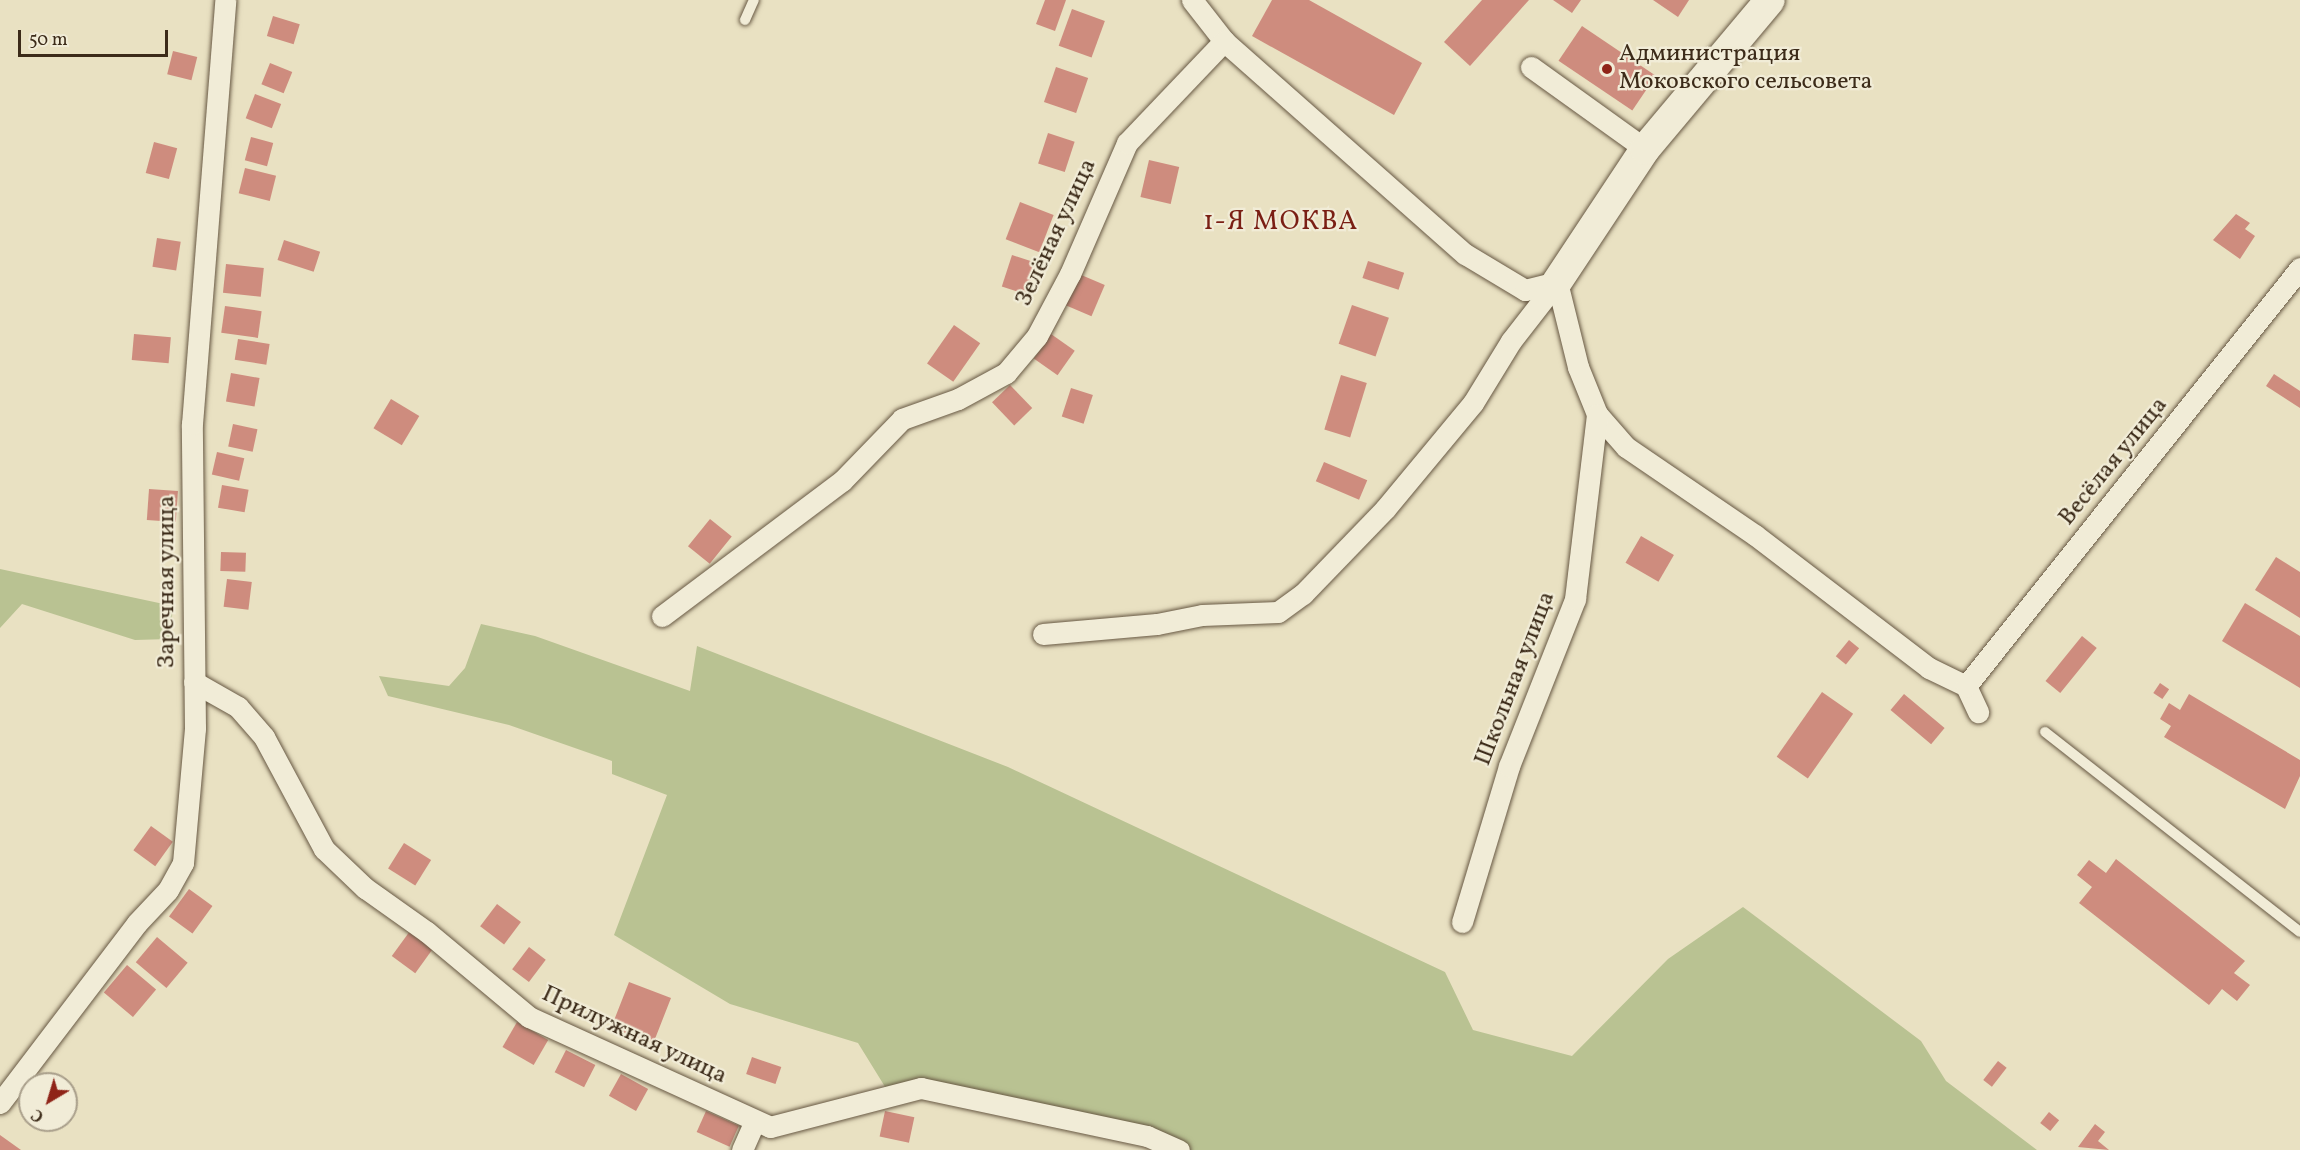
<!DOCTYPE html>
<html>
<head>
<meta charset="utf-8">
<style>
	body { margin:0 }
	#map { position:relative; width:2300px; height:1150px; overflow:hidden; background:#e9e1c2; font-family:Vollkorn,serif }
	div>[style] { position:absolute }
	.green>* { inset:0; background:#b9c292 }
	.building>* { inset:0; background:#ce8c7e; transform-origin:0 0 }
	.roads { filter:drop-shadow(0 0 2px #675843) drop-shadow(0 0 2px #675843) }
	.lane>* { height:10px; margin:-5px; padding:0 5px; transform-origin:5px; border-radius:5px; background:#f1ecd7 }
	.street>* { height:21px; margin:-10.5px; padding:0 10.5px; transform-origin:10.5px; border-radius:10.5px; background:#f1ecd7 }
	.secondary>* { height:30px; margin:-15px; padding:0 15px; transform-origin:15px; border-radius:15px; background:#f1ecd7 }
	.dots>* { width:16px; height:16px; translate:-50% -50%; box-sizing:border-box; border:3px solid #f1ecd7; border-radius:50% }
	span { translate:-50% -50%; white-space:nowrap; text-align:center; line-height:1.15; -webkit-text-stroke:4.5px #f1ecd7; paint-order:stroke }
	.poi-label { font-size:24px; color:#3c2b19 }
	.left { translate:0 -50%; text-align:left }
	.street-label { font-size:24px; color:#3c2b19 }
	.quarter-label { font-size:27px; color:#7a1f14; letter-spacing:1.5px }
	.north { position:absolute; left:18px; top:1072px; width:60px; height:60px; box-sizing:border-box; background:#f1ecd7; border:2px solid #a99f8b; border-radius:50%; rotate:218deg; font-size:16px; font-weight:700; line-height:24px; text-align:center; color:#3c2b19 }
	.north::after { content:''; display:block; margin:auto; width:21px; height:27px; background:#8f2418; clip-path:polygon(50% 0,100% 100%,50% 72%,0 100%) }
	.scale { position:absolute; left:18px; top:30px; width:150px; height:27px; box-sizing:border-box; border:3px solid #3c2b19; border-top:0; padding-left:8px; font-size:18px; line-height:21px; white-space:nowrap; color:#3c2b19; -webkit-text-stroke:4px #f1ecd7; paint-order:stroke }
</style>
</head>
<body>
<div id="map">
	<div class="green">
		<i style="clip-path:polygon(0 569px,173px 606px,170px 639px,135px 640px,22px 604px,0 628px)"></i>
		<i style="clip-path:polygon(481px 624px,535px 636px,690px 691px,697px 646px,1008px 767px,1445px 972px,1473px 1030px,1572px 1056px,1668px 959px,1743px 907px,1921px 1041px,1946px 1081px,2037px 1150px,1188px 1150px,887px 1090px,858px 1043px,730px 1004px,614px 935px,667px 795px,612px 774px,612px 761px,509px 725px,388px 696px,379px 676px,449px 686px,465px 668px)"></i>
	</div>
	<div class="building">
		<i style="clip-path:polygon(1045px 0,1066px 0,1055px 31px,1036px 24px)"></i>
		<i style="clip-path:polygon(1272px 0,1309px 0,1422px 63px,1394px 115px,1252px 36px)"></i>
		<i style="clip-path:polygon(1482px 0,1529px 0,1470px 66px,1444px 42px)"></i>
		<i style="clip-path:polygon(1553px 0,1581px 0,1572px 13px)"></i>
		<i style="clip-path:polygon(1653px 0,1689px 0,1678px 17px)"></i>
		<i style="left:1072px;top:9px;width:35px;height:39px;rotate:20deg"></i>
		<i style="left:273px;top:16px;width:28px;height:21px;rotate:17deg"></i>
		<i style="left:1582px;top:26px;width:89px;height:42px;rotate:34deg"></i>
		<i style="left:173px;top:51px;width:25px;height:24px;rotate:14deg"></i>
		<i style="left:270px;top:63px;width:24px;height:23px;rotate:22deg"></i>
		<i style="left:1056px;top:67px;width:34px;height:37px;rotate:19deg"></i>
		<i style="left:255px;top:94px;width:28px;height:26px;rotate:21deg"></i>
		<i style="left:1048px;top:133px;width:28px;height:32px;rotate:18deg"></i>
		<i style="left:251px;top:137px;width:23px;height:24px;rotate:15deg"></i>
		<i style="left:154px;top:142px;width:24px;height:32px;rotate:15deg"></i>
		<i style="left:1149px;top:160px;width:31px;height:38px;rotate:13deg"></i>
		<i style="left:245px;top:168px;width:32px;height:26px;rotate:14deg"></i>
		<i style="left:1020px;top:202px;width:36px;height:40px;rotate:21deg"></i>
		<i style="clip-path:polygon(2236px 214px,2250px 223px,2245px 229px,2255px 236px,2240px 259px,2213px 240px)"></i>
		<i style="left:157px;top:238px;width:24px;height:29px;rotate:9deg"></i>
		<i style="left:284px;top:240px;width:38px;height:21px;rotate:18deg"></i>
		<i style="left:1012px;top:255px;width:26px;height:33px;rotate:18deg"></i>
		<i style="left:1368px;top:261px;width:38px;height:18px;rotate:18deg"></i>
		<i style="left:226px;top:264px;width:38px;height:29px;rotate:6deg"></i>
		<i style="left:1079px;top:274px;width:28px;height:34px;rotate:23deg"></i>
		<i style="left:1352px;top:305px;width:39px;height:41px;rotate:19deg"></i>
		<i style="left:225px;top:306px;width:37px;height:27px;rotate:8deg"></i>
		<i style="left:954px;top:325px;width:32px;height:47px;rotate:35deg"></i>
		<i style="left:134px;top:334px;width:37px;height:26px;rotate:5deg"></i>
		<i style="left:1051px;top:334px;width:29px;height:30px;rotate:35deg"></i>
		<i style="left:238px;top:339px;width:32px;height:21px;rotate:9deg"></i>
		<i style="left:231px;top:373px;width:29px;height:29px;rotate:10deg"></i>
		<i style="clip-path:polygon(2274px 374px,2300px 391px,2300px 408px,2266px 386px)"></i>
		<i style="left:1341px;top:375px;width:27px;height:57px;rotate:17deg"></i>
		<i style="left:1010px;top:385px;width:32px;height:25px;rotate:46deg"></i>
		<i style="left:1071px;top:388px;width:23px;height:30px;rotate:18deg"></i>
		<i style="left:391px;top:399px;width:33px;height:34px;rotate:31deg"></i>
		<i style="left:233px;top:424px;width:25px;height:23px;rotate:12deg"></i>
		<i style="left:217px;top:452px;width:28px;height:23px;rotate:13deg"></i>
		<i style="left:1324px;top:462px;width:47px;height:21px;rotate:23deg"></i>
		<i style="left:222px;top:485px;width:27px;height:23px;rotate:10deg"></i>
		<i style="left:149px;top:489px;width:29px;height:31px;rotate:4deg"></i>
		<i style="left:710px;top:519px;width:28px;height:35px;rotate:39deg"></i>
		<i style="left:1641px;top:536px;width:38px;height:31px;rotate:30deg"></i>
		<i style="left:221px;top:552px;width:25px;height:19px;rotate:2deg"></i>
		<i style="clip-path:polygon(2276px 557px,2300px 572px,2300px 618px,2255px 590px)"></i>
		<i style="left:227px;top:579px;width:25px;height:28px;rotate:7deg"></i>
		<i style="clip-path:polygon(2245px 603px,2300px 636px,2300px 688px,2222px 641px)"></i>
		<i style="left:2082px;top:636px;width:19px;height:58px;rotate:39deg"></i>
		<i style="left:1849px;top:640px;width:13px;height:21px;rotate:39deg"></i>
		<i style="left:2160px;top:683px;width:11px;height:12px;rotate:34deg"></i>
		<i style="left:1822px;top:692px;width:38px;height:79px;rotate:35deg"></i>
		<i style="left:1904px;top:694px;width:53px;height:21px;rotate:40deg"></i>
		<i style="clip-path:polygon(2189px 694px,2300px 760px,2300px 776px,2285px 809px,2164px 737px,2171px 726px,2160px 719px,2169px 703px,2180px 710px)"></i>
		<i style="left:151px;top:826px;width:27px;height:30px;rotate:36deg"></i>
		<i style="left:404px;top:843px;width:32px;height:30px;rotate:32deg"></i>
		<i style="clip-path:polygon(2116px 859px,2245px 961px,2234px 973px,2250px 985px,2237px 1001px,2222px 989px,2209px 1005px,2079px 903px,2092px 887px,2077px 875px,2089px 860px,2106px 873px)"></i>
		<i style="left:189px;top:889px;width:29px;height:34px;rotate:36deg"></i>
		<i style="left:497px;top:904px;width:30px;height:28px;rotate:37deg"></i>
		<i style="left:410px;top:931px;width:29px;height:31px;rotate:36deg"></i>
		<i style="left:157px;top:937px;width:40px;height:33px;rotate:40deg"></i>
		<i style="left:529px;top:947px;width:21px;height:28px;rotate:37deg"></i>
		<i style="left:127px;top:965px;width:38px;height:36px;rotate:40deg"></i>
		<i style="clip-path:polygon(629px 982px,671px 998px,653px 1044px,618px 1030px,620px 1026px,613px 1023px)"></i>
		<i style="left:517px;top:1022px;width:36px;height:29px;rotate:30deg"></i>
		<i style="left:566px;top:1050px;width:33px;height:25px;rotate:27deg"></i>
		<i style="left:752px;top:1057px;width:31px;height:18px;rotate:19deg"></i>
		<i style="left:1998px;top:1061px;width:11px;height:24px;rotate:38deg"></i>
		<i style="left:621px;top:1074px;width:31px;height:25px;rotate:29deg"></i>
		<i style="clip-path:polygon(66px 1095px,77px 1104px,66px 1117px)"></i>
		<i style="left:706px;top:1111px;width:36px;height:23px;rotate:24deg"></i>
		<i style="left:885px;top:1111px;width:30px;height:26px;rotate:12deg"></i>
		<i style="left:2049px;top:1112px;width:13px;height:14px;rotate:39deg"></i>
		<i style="clip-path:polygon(2095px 1124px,2105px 1132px,2098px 1141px,2109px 1150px,2078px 1147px)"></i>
		<i style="clip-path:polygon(0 1135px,21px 1150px,0 1150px)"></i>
	</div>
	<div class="roads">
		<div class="lane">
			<i style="left:745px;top:20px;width:22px;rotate:-66deg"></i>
			<i style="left:2045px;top:732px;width:324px;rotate:38.1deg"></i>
		</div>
		<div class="street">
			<i style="left:1192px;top:0;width:52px;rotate:52deg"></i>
			<i style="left:1224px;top:41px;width:322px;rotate:41.5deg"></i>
			<i style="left:1465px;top:254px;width:70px;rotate:31deg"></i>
			<i style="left:1525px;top:290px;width:33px;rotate:-14deg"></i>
			<i style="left:1531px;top:67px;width:140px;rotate:35.7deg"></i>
			<i style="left:662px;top:616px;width:225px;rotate:-36.9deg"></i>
			<i style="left:842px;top:481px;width:86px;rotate:-45.9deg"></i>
			<i style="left:902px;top:419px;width:59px;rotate:-19.7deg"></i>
			<i style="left:958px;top:399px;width:55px;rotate:-28.4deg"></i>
			<i style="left:1006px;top:373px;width:48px;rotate:-50deg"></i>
			<i style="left:1037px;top:336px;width:70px;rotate:-62deg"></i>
			<i style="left:1070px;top:274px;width:143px;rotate:-66.5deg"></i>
			<i style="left:1127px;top:143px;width:141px;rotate:-46.4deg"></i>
			<i style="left:1043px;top:634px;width:114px;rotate:-5deg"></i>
			<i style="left:1157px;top:624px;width:46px;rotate:-11.3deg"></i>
			<i style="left:1202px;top:615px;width:76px;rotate:-2.3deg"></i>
			<i style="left:1278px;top:612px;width:31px;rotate:-36deg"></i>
			<i style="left:1303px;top:594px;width:118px;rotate:-46deg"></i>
			<i style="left:1385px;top:509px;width:138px;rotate:-50.3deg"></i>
			<i style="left:1473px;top:403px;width:73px;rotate:-58.5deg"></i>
			<i style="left:1511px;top:341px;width:75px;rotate:-52.1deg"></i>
			<i style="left:1557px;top:282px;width:88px;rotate:76.1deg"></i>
			<i style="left:1578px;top:367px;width:51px;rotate:68deg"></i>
			<i style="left:1597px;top:414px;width:44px;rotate:48.7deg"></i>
			<i style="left:1626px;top:447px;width:156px;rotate:34.3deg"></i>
			<i style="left:1755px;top:535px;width:219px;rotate:37.4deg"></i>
			<i style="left:1929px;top:668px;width:41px;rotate:25.9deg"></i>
			<i style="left:1966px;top:686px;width:29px;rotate:65deg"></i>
			<i style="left:194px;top:682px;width:51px;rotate:29.6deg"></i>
			<i style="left:238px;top:707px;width:40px;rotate:49deg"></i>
			<i style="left:264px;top:737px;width:127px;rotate:61.8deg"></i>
			<i style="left:324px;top:849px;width:57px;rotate:43.6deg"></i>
			<i style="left:365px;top:888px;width:76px;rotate:35.4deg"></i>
			<i style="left:427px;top:932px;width:133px;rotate:39.8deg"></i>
			<i style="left:529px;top:1017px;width:265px;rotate:24.5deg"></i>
			<i style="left:770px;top:1127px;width:156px;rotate:-14.5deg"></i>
			<i style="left:921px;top:1088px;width:231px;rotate:12deg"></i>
			<i style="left:1147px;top:1136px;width:35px;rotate:24deg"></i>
			<i style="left:1966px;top:686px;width:535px;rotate:-51.37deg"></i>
			<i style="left:1462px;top:922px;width:163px;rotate:-73.2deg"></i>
			<i style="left:1509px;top:766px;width:180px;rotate:-68.4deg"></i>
			<i style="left:1575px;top:599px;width:186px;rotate:-83.2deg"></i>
			<i style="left:0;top:1103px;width:226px;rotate:-52.7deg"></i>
			<i style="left:137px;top:923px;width:45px;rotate:-46.8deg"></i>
			<i style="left:168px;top:890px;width:31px;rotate:-61deg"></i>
			<i style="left:183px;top:863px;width:136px;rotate:-84.9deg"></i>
			<i style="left:195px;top:728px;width:304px;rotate:-90.6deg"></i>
			<i style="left:192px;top:424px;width:425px;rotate:-85.5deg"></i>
			<i style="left:742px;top:1150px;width:30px;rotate:-66deg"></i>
		</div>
		<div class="secondary">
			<i style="left:1557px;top:282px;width:159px;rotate:-56.5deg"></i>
			<i style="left:1645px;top:149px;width:194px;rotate:-50deg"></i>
		</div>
	</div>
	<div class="dots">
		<i style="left:1607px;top:69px;background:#8f2418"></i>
	</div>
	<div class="poi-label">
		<span class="left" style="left:1619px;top:69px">Администрация<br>Моковского сельсовета</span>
	</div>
	<div class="street-label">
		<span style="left:1057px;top:233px;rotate:-65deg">Зелёная улица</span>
		<span style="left:2114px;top:462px;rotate:-51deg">Весёлая улица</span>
		<span style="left:168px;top:582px;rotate:-90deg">Заречная улица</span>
		<span style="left:1516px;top:679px;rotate:-69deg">Школьная улица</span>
		<span style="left:634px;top:1036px;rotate:25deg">Прилужная улица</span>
	</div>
	<div class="quarter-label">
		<span style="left:1281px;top:223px">1-Я МОКВА</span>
	</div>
	<div class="north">С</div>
	<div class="scale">50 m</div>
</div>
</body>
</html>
